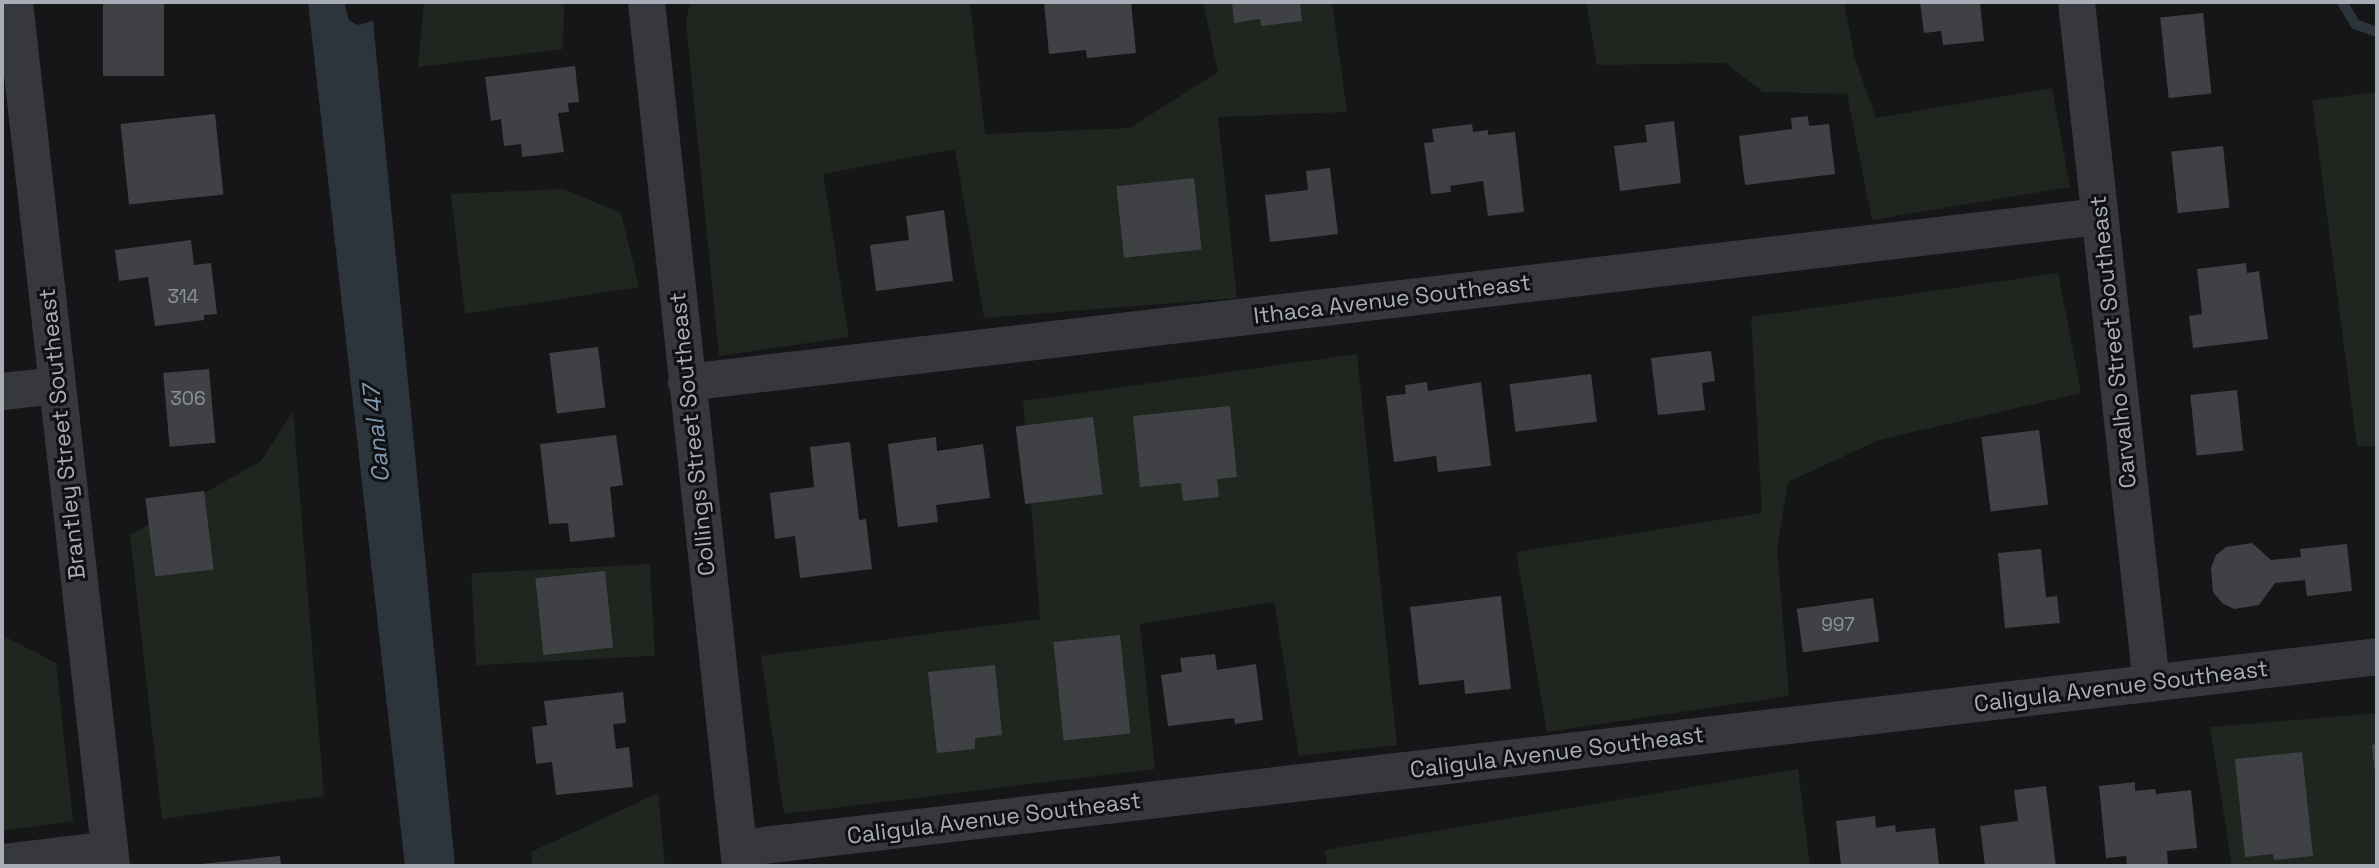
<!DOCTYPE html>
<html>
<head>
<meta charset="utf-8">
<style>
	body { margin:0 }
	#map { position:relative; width:2379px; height:868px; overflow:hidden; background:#161618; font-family:"Space Grotesk",sans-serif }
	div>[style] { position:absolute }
	.green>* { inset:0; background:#1e261f; transform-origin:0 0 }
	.water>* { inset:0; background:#2c353c }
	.stream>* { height:10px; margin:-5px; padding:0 5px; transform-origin:5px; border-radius:5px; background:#2c353c }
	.building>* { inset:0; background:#404145; transform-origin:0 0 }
	.minor>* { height:37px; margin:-18.5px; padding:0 18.5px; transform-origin:18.5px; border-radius:18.5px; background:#37383d }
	span { translate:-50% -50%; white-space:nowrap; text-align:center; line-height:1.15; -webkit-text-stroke:6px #111113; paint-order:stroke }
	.number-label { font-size:19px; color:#8e929b }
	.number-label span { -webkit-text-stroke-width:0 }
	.street-label { font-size:23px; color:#a8adb8 }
	.water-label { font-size:24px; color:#7f9bb3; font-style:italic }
	.frame { position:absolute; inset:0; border:4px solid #a8adb8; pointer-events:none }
</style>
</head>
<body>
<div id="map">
	<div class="green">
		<i style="clip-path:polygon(424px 2px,564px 2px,563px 49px,418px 67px)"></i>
		<i style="clip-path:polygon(690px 2px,970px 2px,985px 134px,1130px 128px,1218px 72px,1203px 2px,1332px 2px,1347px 112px,1218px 117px,1237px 298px,984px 318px,955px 149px,823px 174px,849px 337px,719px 356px,686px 21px)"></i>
		<i style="clip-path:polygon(1586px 2px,1844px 2px,1855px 59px,1876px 118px,2052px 88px,2070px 187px,1872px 220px,1847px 94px,1763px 92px,1726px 63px,1597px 65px)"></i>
		<i style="clip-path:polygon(2377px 92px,2377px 446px,2357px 446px,2312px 100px)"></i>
		<i style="clip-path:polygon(563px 189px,621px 213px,639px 287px,465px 314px,451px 194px)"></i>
		<i style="clip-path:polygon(2058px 273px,2081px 393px,1879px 440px,1788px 482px,1777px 548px,1789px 696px,1547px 732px,1516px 552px,1762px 513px,1751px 317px)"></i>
		<i style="clip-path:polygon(1357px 354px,1397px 745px,1299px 756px,1274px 602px,1140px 624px,1155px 769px,784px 814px,761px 656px,1040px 619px,1023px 401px)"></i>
		<i style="clip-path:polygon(293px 411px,324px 796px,162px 819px,130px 535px,261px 461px)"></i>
		<i style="left:650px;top:564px;width:92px;height:179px;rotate:87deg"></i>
		<i style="clip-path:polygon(2px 635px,56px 663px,73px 821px,2px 831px)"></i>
		<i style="clip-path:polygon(2377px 713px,2377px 866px,2232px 866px,2210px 727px)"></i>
		<i style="clip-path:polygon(1798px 769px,1810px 866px,1327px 866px,1325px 850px)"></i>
		<i style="clip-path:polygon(658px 793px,665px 866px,533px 866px,531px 852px)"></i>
	</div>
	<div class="water">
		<i style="clip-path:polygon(308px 2px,344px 2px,349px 20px,357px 25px,373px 21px,455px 866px,405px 866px)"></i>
	</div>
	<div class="stream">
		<i style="left:2342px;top:2px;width:26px;rotate:59deg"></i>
		<i style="left:2355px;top:24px;width:23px;rotate:20deg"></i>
	</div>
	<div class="building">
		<i style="left:103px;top:2px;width:61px;height:74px"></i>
		<i style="clip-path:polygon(1044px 2px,1131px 2px,1136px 53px,1087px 58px,1086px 50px,1049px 54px)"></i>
		<i style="clip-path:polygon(1232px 2px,1300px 2px,1302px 21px,1261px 26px,1260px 19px,1234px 23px)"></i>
		<i style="clip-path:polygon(1920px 2px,1980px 2px,1984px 41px,1943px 45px,1941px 31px,1924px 33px)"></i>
		<i style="left:2203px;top:13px;width:81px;height:43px;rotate:84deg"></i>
		<i style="clip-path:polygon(575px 66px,579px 102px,568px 103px,569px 112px,558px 113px,564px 152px,522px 157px,521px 144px,504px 146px,501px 119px,491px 121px,485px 77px)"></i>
		<i style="left:215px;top:114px;width:81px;height:95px;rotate:84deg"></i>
		<i style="clip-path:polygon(1808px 116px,1809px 126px,1829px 124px,1835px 174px,1745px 185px,1739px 136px,1792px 129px,1791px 118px)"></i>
		<i style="clip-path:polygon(1674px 121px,1681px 183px,1620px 191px,1614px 146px,1647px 142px,1645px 125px)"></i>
		<i style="clip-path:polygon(1472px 124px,1473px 132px,1488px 130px,1488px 135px,1515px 132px,1524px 212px,1488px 216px,1483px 181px,1450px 186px,1451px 192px,1431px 194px,1424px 143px,1434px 142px,1432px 129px)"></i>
		<i style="left:2223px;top:146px;width:62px;height:52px;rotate:84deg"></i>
		<i style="clip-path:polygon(1330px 168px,1338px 234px,1270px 242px,1265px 195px,1308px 190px,1306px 171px)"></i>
		<i style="left:1194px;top:178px;width:72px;height:78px;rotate:84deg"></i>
		<i style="clip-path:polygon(944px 210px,953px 281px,876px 291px,870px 245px,909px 240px,906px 216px)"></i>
		<i style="clip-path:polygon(191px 240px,194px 265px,211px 263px,217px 314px,204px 315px,204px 320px,155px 326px,148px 277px,119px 281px,115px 250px)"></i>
		<i style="clip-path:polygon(2246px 263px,2247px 273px,2259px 271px,2268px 339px,2193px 348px,2189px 316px,2202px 314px,2197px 269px)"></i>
		<i style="left:598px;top:347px;width:61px;height:49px;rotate:83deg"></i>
		<i style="clip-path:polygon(1711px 351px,1715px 381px,1702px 383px,1705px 410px,1658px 415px,1651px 358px)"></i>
		<i style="left:209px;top:369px;width:74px;height:46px;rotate:85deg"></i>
		<i style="left:1591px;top:374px;width:48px;height:82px;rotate:83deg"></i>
		<i style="clip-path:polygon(1427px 382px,1428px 391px,1481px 382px,1491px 466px,1438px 472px,1436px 456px,1394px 462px,1386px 396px,1406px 394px,1405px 385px)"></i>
		<i style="left:2237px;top:390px;width:61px;height:47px;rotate:84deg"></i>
		<i style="clip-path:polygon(1230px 406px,1237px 477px,1217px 479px,1219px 497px,1183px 501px,1181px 483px,1140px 487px,1133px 416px)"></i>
		<i style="left:1093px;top:417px;width:78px;height:78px;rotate:83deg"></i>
		<i style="left:2039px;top:430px;width:75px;height:58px;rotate:83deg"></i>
		<i style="clip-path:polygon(616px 435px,623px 485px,610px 487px,615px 537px,570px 542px,568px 523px,549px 524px,540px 444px)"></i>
		<i style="clip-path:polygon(936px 437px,937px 451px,983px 444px,990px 498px,936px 505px,938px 522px,898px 527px,888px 444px)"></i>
		<i style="clip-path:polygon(850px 442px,859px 520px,866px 519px,872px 569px,800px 578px,795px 536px,775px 539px,770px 493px,814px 487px,810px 447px)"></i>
		<i style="left:204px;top:491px;width:79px;height:59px;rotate:83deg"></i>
		<i style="clip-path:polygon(2252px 543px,2271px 560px,2301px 557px,2300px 549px,2347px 544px,2352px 591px,2307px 596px,2305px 580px,2275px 583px,2259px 605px,2234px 609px,2222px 603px,2213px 592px,2211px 568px,2216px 555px,2226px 547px)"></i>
		<i style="clip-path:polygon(2041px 549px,2046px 597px,2057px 596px,2060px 623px,2005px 628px,1998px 553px)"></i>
		<i style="left:605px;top:571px;width:77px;height:70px;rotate:84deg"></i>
		<i style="clip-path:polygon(1501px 596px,1511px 689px,1465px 694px,1464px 680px,1419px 685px,1410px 607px)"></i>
		<i style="left:1873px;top:598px;width:44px;height:77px;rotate:82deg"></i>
		<i style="left:1120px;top:635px;width:99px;height:67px;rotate:84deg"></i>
		<i style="clip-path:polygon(1215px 654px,1217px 670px,1256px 664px,1263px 720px,1235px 724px,1234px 718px,1168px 726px,1161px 675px,1182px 672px,1180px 658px)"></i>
		<i style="clip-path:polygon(995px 665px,1002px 735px,975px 738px,975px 749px,937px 753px,928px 672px)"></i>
		<i style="clip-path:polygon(623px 692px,626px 723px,613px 724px,616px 749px,629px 747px,633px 787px,556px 795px,552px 762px,536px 764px,532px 727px,547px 725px,544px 701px)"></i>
		<i style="clip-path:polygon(2377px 744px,2377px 774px,2375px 774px,2372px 745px)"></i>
		<i style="clip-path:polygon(2302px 752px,2313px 856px,2274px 860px,2273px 854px,2245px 857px,2235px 759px)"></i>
		<i style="clip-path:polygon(2135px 782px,2135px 791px,2155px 789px,2156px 794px,2191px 790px,2197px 848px,2167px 851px,2168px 865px,2127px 866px,2126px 856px,2106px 858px,2099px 786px)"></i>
		<i style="clip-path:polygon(2046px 786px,2056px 866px,1985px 866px,1980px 826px,2018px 821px,2014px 790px)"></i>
		<i style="clip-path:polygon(1875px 816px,1876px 828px,1895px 825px,1896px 832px,1935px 828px,1939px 866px,1841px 866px,1836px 821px)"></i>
		<i style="clip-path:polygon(280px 856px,281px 866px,200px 866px,200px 864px)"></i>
	</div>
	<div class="minor">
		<i style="left:14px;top:2px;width:869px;rotate:83.59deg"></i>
		<i style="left:646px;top:2px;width:869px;rotate:83.79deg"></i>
		<i style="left:2076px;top:2px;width:685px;rotate:83.72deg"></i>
		<i style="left:686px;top:382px;width:1423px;rotate:-6.7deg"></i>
		<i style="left:2px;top:391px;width:54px;rotate:-6.3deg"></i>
		<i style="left:738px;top:848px;width:1650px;rotate:-6.68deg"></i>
		<i style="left:2px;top:862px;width:108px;rotate:-6.9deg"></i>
	</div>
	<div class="number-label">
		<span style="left:183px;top:297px">314</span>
		<span style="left:188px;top:399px">306</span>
		<span style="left:1838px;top:625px">997</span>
	</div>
	<div class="street-label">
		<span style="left:1392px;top:299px;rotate:-7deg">Ithaca Avenue Southeast</span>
		<span style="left:2113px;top:342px;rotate:-96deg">Carvalho Street Southeast</span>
		<span style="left:62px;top:434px;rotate:-96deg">Brantley Street Southeast</span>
		<span style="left:692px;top:434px;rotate:-96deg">Collings Street Southeast</span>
		<span style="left:2121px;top:686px;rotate:-7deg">Caligula Avenue Southeast</span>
		<span style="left:1557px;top:752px;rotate:-7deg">Caligula Avenue Southeast</span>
		<span style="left:994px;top:818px;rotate:-7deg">Caligula Avenue Southeast</span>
	</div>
	<div class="water-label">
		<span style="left:376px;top:434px;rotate:-96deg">Canal 47</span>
	</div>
	<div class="frame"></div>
</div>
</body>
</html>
